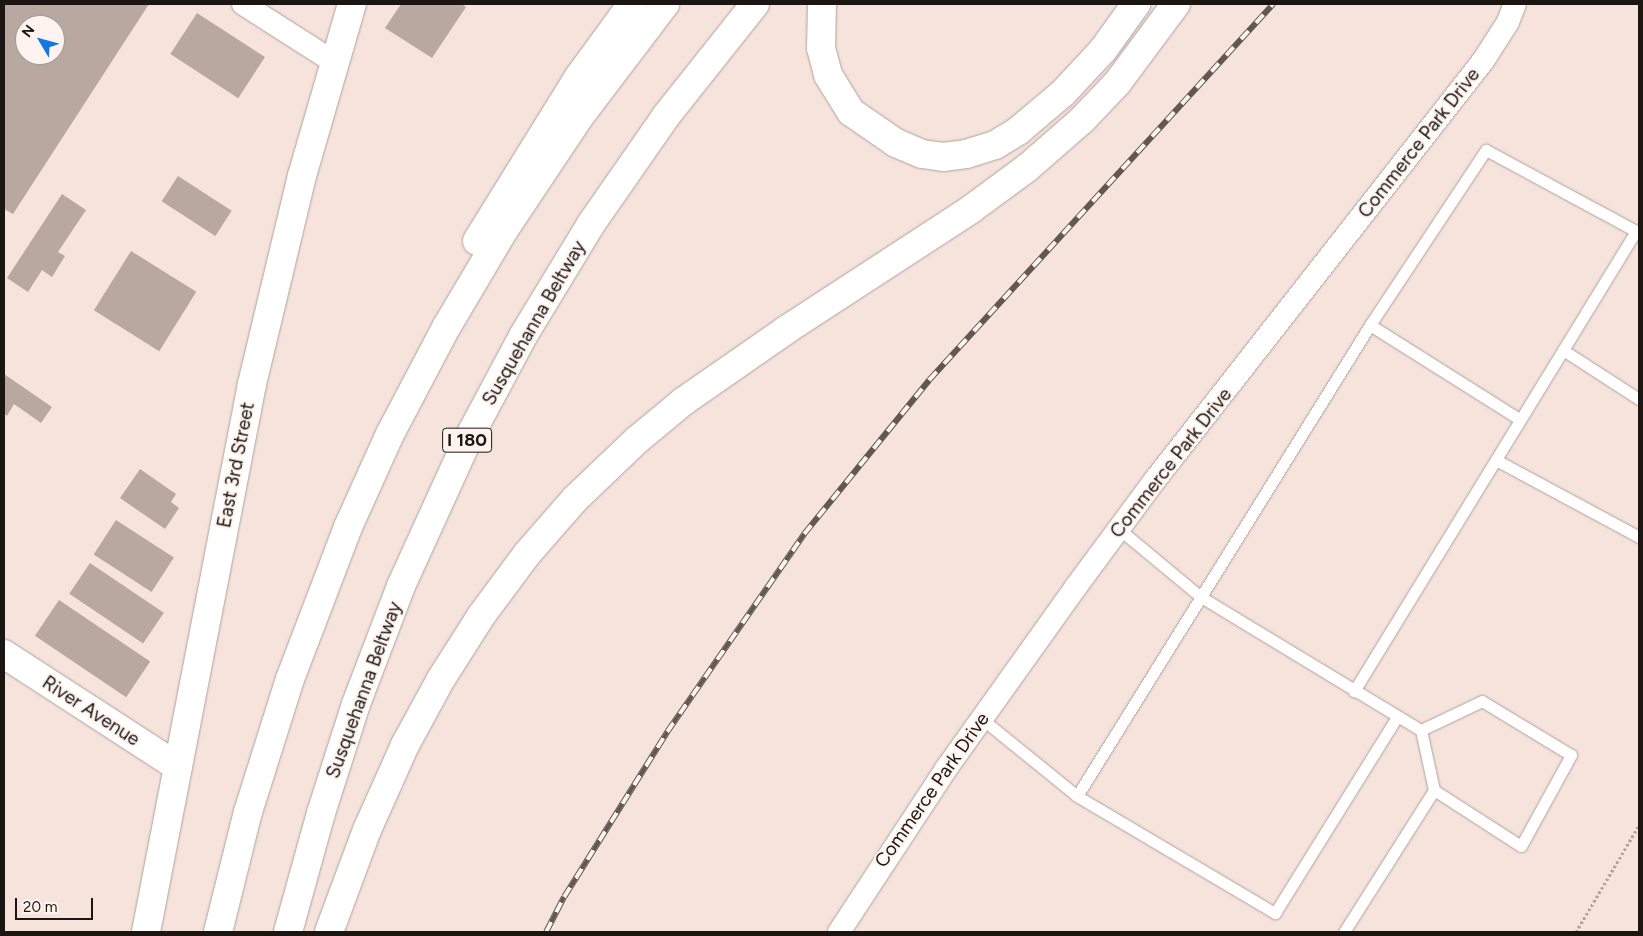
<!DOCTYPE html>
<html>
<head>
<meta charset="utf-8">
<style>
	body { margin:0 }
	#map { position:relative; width:1643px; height:936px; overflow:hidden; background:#f6e4dc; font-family:Figtree,sans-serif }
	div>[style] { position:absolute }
	.building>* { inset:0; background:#b9a8a0; transform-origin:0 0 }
	.path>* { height:3px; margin-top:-1.5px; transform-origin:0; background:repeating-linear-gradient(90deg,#afa19b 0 2.5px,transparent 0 5px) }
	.roads { filter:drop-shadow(0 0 1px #b2a19a) drop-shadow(0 0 1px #b2a19a) }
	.service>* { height:11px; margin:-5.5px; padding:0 5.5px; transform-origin:5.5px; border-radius:5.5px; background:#fff }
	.minor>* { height:22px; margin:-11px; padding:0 11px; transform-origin:11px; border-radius:11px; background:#fff }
	.tertiary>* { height:28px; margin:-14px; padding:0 14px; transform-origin:14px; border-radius:14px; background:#fff }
	.secondary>* { height:28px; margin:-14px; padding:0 14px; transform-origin:14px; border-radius:14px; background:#fff }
	.motorway>* { height:28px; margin:-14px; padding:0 14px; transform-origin:14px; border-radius:14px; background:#fff }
	.rail>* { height:5.5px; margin-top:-2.75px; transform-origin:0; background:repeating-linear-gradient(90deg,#fef3ee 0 11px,#615753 0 22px); box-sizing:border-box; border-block:1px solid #615753 }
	span { translate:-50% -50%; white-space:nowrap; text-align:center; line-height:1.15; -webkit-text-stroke:4px #fef3ee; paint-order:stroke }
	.shield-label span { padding:1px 4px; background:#fef3ee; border:1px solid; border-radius:4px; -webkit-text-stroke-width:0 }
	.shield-label { font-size:18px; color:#1c1613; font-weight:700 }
	.street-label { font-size:19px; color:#1c1613 }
	.frame { position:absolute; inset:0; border:5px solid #1c1613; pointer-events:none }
	.north { position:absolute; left:15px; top:15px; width:50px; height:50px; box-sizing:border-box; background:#fef3ee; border:1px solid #a49b96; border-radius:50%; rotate:307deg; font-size:14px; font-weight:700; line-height:20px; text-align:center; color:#1c1613 }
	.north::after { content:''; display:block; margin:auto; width:18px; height:22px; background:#1476df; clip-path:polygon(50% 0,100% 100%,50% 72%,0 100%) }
	.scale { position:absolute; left:15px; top:898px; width:78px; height:22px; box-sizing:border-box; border:2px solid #1c1613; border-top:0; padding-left:6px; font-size:15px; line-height:18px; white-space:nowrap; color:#1c1613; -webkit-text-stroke:4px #fef3ee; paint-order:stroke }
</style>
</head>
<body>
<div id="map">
	<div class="building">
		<i style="clip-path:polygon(evenodd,4px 4px,149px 4px,13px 214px,4px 209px,4px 4px,25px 25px,55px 25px,55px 55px,25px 55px,25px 25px)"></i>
		<i style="clip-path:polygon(401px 4px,462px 4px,466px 7px,432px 58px,385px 28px)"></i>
		<i style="left:197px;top:13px;width:81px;height:49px;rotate:33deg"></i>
		<i style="left:178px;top:176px;width:64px;height:30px;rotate:33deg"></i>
		<i style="clip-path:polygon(62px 194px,86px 210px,58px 252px,65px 256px,52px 277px,42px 270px,28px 292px,7px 278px)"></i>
		<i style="left:131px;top:251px;width:77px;height:70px;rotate:32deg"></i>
		<i style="clip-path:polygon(4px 374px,52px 407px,41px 423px,14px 404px,7px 416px,4px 413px)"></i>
		<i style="clip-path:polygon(140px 469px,176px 494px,171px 502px,179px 508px,165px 529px,120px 498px)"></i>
		<i style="left:116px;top:520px;width:69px;height:41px;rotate:33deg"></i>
		<i style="left:90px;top:563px;width:89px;height:37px;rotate:34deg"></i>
		<i style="left:59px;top:600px;width:110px;height:43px;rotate:34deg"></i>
	</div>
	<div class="path">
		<i style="left:1576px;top:932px;width:124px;rotate:-59.5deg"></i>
	</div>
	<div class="roads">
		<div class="service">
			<i style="left:1370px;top:325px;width:176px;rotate:32.2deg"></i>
			<i style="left:1563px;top:350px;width:90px;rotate:32.8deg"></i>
			<i style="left:1496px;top:460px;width:162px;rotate:28.3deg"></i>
			<i style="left:1119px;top:529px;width:107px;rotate:39.7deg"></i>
			<i style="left:1201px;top:597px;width:257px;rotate:31.2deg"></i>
			<i style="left:1421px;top:730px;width:61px;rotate:77.8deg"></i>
			<i style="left:1434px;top:790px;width:103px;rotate:32.8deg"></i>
			<i style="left:1521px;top:846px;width:104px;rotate:-61.2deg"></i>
			<i style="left:1571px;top:755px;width:104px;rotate:-148.8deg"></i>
			<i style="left:1482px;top:701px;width:68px;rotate:154.6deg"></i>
			<i style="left:982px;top:719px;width:122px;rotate:39deg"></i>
			<i style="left:1077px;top:796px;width:230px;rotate:30.6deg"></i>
			<i style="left:1275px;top:913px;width:231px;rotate:-58.1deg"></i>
			<i style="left:1077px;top:796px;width:555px;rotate:-58.12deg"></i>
			<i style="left:1370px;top:325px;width:210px;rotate:-56.5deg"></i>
			<i style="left:1486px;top:150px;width:170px;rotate:28.4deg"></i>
			<i style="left:1636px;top:231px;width:540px;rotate:121.51deg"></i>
			<i style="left:1344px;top:932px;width:168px;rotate:-57.6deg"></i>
		</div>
		<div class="minor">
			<i style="left:243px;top:4px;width:108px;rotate:32.5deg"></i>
			<i style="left:839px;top:932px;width:195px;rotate:-56.7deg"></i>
			<i style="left:946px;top:769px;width:222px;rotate:-54.5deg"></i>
			<i style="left:1075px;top:588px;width:134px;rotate:-53.5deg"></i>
			<i style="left:1155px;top:480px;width:532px;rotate:-51.95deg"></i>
			<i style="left:1483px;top:61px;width:46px;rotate:-57.3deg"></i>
			<i style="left:1508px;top:22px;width:19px;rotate:-69deg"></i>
		</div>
		<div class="tertiary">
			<i style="left:4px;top:654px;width:207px;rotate:33deg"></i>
		</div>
		<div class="secondary">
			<i style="left:146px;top:932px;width:558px;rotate:-79.05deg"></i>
			<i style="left:252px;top:384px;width:214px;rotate:-76.5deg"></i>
			<i style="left:302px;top:176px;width:179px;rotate:-73.8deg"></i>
		</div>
		<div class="motorway">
			<i style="left:822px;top:4px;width:44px;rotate:91.3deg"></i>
			<i style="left:821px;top:48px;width:28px;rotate:75deg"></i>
			<i style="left:828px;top:75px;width:44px;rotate:58.1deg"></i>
			<i style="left:851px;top:112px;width:55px;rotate:34.6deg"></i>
			<i style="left:896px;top:143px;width:28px;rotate:23deg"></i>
			<i style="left:922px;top:154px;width:21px;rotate:8deg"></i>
			<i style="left:943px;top:157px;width:23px;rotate:-7deg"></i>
			<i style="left:966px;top:154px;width:30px;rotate:-17deg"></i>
			<i style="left:995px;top:145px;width:27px;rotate:-31deg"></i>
			<i style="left:1018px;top:131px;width:59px;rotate:-40.2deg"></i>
			<i style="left:1063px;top:93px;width:59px;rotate:-47.1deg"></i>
			<i style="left:1103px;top:50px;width:57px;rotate:-54.3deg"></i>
			<i style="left:477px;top:241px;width:192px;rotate:-58.2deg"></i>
			<i style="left:578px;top:78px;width:92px;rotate:-53.9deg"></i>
			<i style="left:218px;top:932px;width:124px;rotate:-76deg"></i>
			<i style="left:248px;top:812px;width:139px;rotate:-72.5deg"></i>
			<i style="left:290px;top:679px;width:163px;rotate:-69.1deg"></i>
			<i style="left:348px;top:527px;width:102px;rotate:-65.7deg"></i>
			<i style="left:390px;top:434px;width:122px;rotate:-62.2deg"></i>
			<i style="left:447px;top:326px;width:112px;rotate:-59.3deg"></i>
			<i style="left:504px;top:230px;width:137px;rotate:-56.3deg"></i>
			<i style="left:580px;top:116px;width:141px;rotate:-52.8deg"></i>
			<i style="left:288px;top:932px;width:123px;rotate:-74.5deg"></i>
			<i style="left:321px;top:813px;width:114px;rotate:-72.2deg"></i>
			<i style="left:356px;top:704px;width:126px;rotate:-69.1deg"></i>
			<i style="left:401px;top:586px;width:159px;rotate:-65.5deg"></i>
			<i style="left:467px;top:441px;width:119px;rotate:-61.9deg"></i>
			<i style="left:523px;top:336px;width:131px;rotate:-58.7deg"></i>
			<i style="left:591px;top:224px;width:131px;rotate:-55.2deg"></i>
			<i style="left:666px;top:116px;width:143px;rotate:-51.5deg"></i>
			<i style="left:329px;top:932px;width:109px;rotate:-69.6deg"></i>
			<i style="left:367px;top:830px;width:93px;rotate:-65.9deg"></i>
			<i style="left:405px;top:745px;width:75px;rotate:-61.4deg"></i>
			<i style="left:441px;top:679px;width:75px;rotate:-57.6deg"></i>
			<i style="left:481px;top:616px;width:77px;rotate:-53.4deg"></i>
			<i style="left:527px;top:554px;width:73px;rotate:-48.9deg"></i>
			<i style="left:575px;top:499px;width:86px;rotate:-43.6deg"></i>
			<i style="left:637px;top:440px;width:61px;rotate:-39.7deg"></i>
			<i style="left:684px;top:401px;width:124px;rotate:-34.8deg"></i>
			<i style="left:786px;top:330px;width:220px;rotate:-33.1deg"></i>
			<i style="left:970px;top:210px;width:71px;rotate:-36.4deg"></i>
			<i style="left:1027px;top:168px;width:73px;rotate:-41.1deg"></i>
			<i style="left:1082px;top:120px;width:52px;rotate:-46.5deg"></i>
			<i style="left:1118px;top:82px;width:97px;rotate:-53.4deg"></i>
		</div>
	</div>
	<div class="rail">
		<i style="left:546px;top:932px;width:39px;rotate:-63deg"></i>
		<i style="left:564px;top:897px;width:195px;rotate:-58deg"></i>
		<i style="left:667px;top:732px;width:241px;rotate:-55.3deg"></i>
		<i style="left:804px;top:534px;width:198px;rotate:-50.9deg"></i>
		<i style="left:929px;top:380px;width:510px;rotate:-47.54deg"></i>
	</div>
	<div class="shield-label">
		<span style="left:467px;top:440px">I 180</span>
	</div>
	<div class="street-label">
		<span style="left:1419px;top:143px;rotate:-52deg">Commerce Park Drive</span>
		<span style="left:534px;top:323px;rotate:-60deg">Susquehanna Beltway</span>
		<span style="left:1171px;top:463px;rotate:-52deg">Commerce Park Drive</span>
		<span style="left:236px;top:465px;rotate:-79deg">East 3rd Street</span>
		<span style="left:364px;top:690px;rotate:-70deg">Susquehanna Beltway</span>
		<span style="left:91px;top:711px;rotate:33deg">River Avenue</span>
		<span style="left:932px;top:790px;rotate:-55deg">Commerce Park Drive</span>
	</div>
	<div class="frame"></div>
	<div class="north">N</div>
	<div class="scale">20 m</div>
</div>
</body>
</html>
